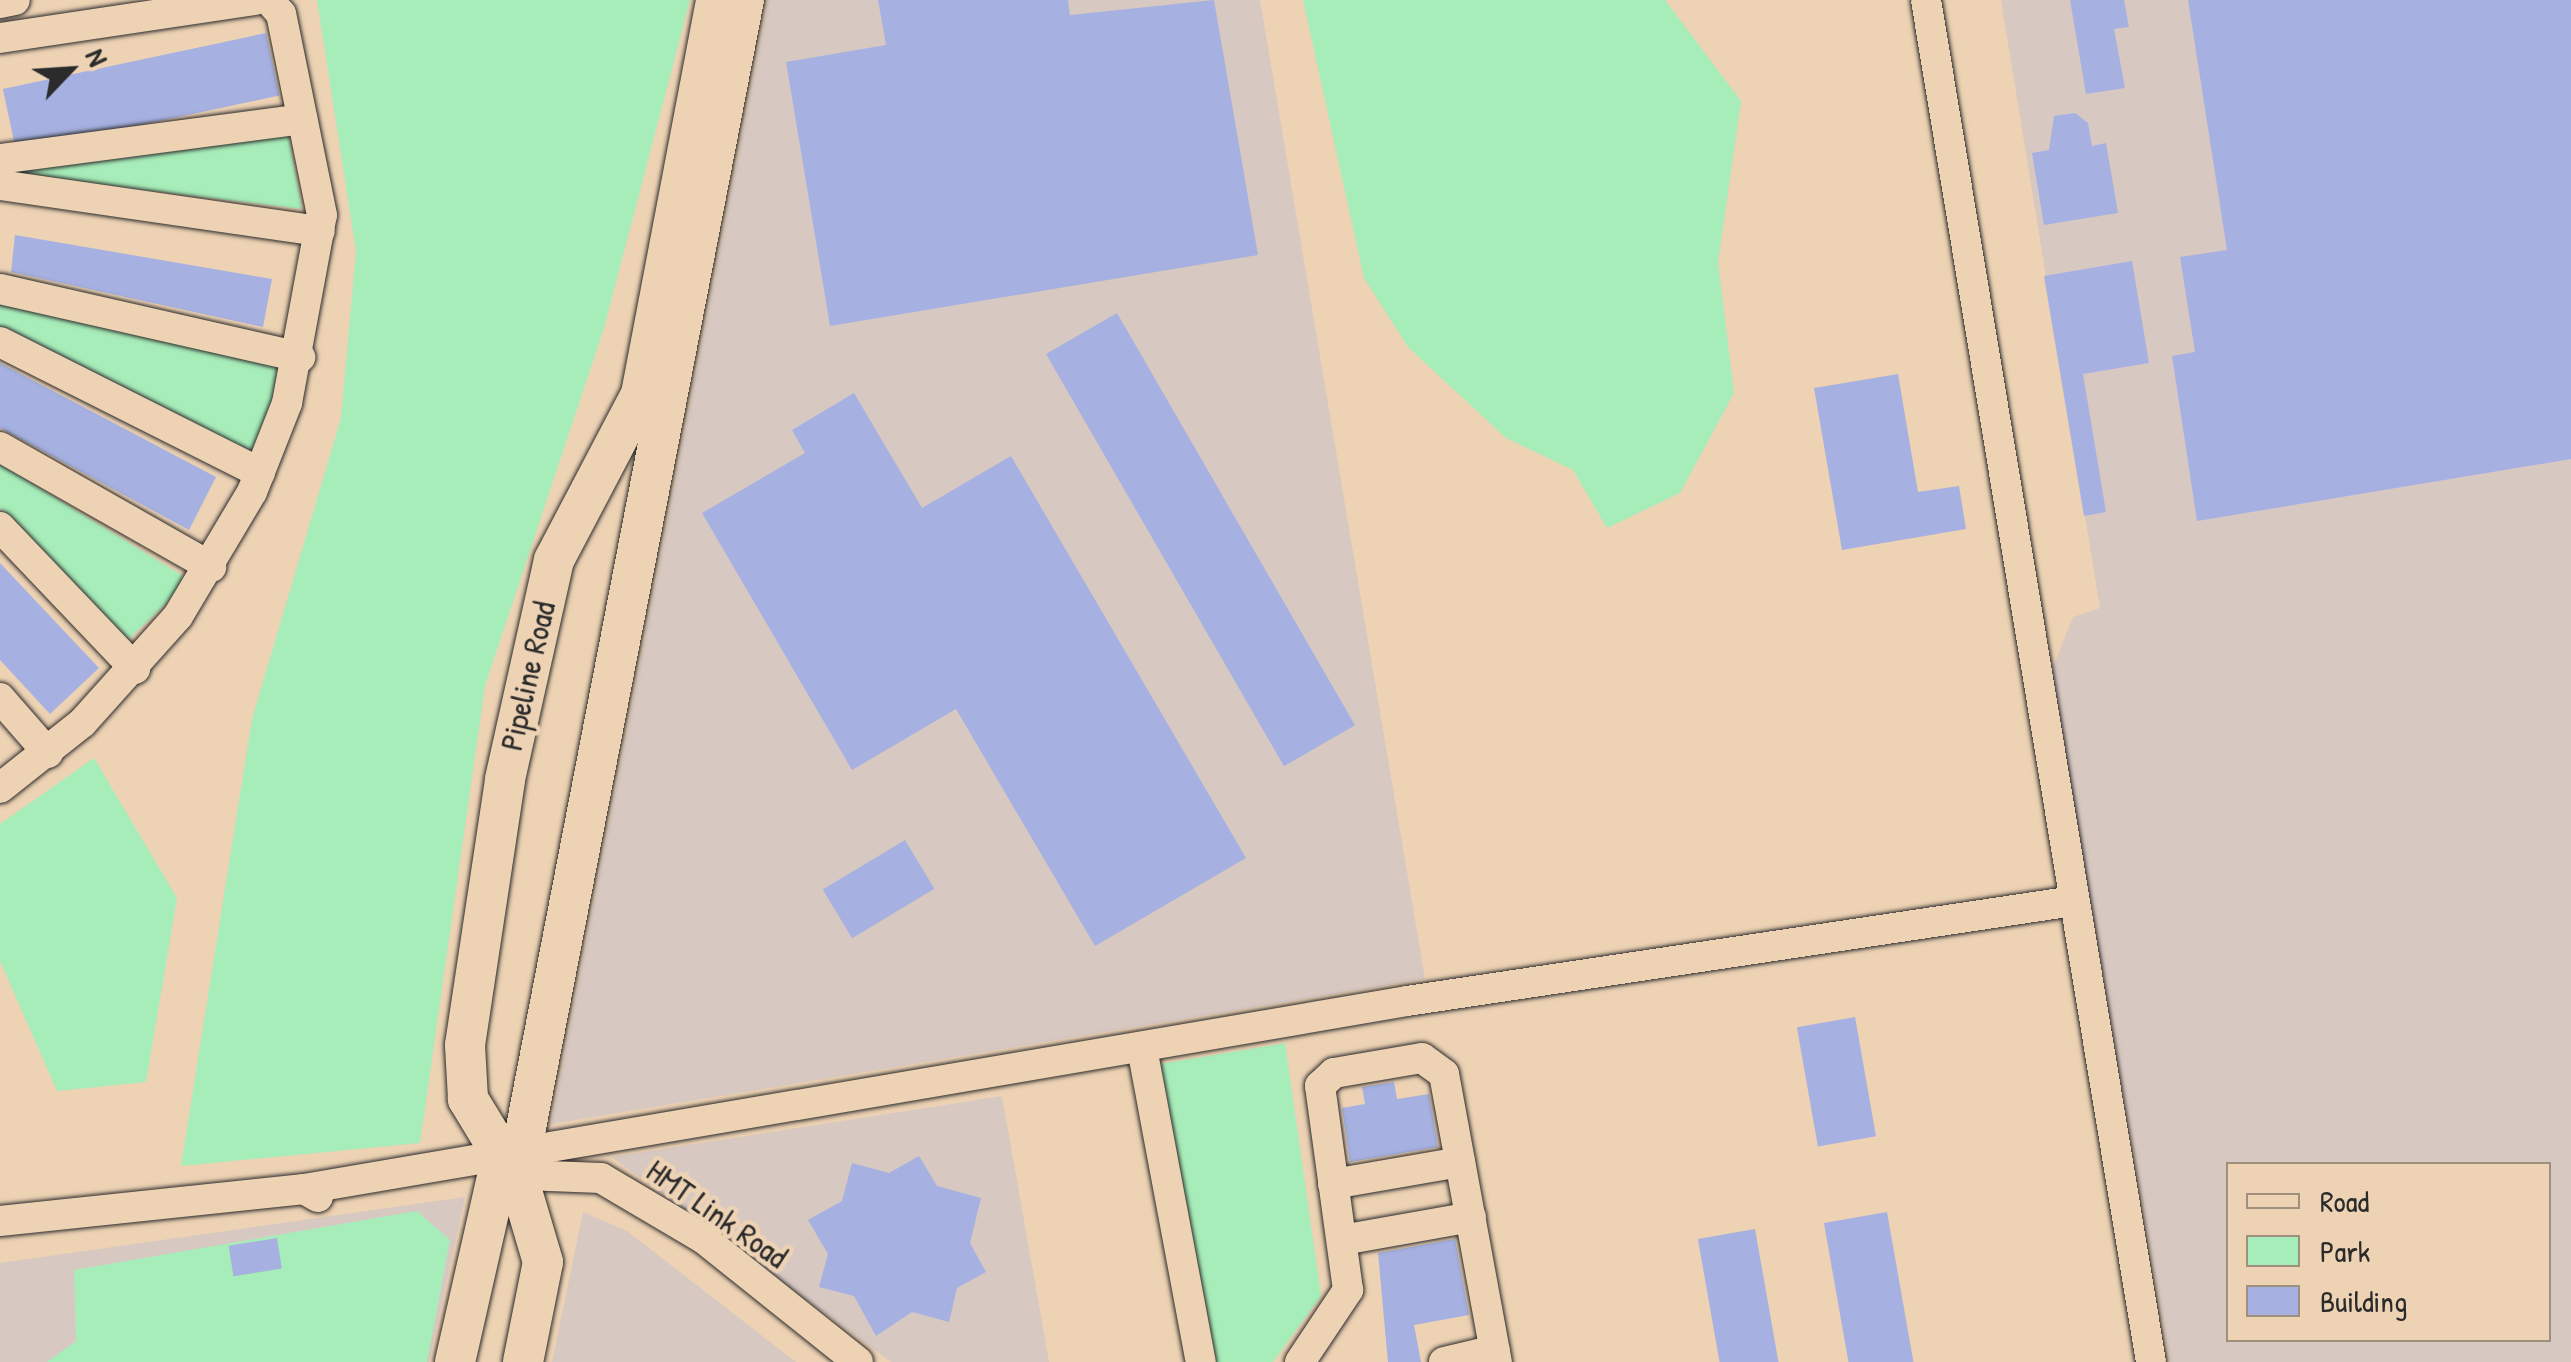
<!DOCTYPE html>
<html>
<head>
<meta charset="utf-8">
<style>
	body { margin:0 }
	#map { position:relative; width:2571px; height:1362px; overflow:hidden; background:#edd2b4; font-family:"Patrick Hand",sans-serif }
	div>[style] { position:absolute }
	.built>* { inset:0; background:#d8c8c2 }
	.green>* { inset:0; background:#a7edb9 }
	.building>* { inset:0; background:#a6b1e1; transform-origin:0 0 }
	.roads { filter:drop-shadow(0 0 2px #2b2b2b) drop-shadow(0 0 2px #2b2b2b) }
	.minor>* { height:30px; margin:-15px; padding:0 15px; transform-origin:15px; border-radius:15px; background:#edd2b4 }
	.major>* { height:40px; margin:-20px; padding:0 20px; transform-origin:20px; border-radius:20px; background:#edd2b4 }
	span { translate:-50% -50%; white-space:nowrap; text-align:center; line-height:1.15; -webkit-text-stroke:9px #edd2b4; paint-order:stroke }
	.street-label { font-size:32px; color:#2b2b2b }
	.legend { position:absolute; left:2226px; top:1162px; width:325px; height:180px; box-sizing:border-box; background:#edd2b4; border:2px solid #9f8f7d; margin:0; padding:12px 18px; list-style:none; font-size:30px; color:#2b2b2b }
	.legend li { display:flex; align-items:center; gap:20px; height:50px }
	.legend b { width:50px; border:2px solid #9f8f7d }
	.north { position:absolute; left:20px; top:20px; width:100px; height:100px; -webkit-text-stroke:8px #edd2b4; paint-order:stroke; rotate:65deg; font-size:28px; font-weight:700; line-height:40px; text-align:center; color:#2b2b2b }
	.north::after { content:''; display:block; margin:auto; width:35px; height:45px; background:#2b2b2b; clip-path:polygon(50% 0,100% 100%,50% 72%,0 100%) }
</style>
</head>
<body>
<div id="map">
	<div class="built">
		<i style="clip-path:polygon(768px 0,1260px 0,1425px 979px,551px 1124px)"></i>
		<i style="clip-path:polygon(evenodd,2001px 0,2571px 0,2571px 1362px,2170px 1362px,2051px 672px,2073px 617px,2100px 608px,2001px 0,2228px 1164px,2548px 1164px,2548px 1340px,2228px 1340px,2228px 1164px)"></i>
		<i style="clip-path:polygon(1002px 1096px,1049px 1362px,891px 1362px,612px 1157px)"></i>
		<i style="clip-path:polygon(465px 1197px,429px 1362px,0 1362px,0 1263px)"></i>
		<i style="clip-path:polygon(583px 1212px,627px 1231px,796px 1362px,552px 1362px)"></i>
	</div>
	<div class="green">
		<i style="clip-path:polygon(317px 0,690px 0,604px 328px,485px 686px,420px 1143px,181px 1166px,252px 719px,341px 418px,356px 251px)"></i>
		<i style="clip-path:polygon(1303px 0,1665px 0,1741px 101px,1718px 262px,1734px 393px,1680px 493px,1607px 528px,1573px 470px,1506px 438px,1408px 347px,1364px 278px)"></i>
		<i style="clip-path:polygon(288px 133px,302px 209px,1px 173px)"></i>
		<i style="clip-path:polygon(0 297px,292px 363px,261px 461px,0 334px)"></i>
		<i style="clip-path:polygon(0 464px,190px 580px,128px 640px,0 508px)"></i>
		<i style="clip-path:polygon(94px 758px,177px 898px,146px 1082px,57px 1091px,0 961px,0 824px)"></i>
		<i style="clip-path:polygon(1285px 1043px,1321px 1296px,1273px 1362px,1207px 1362px,1154px 1065px)"></i>
		<i style="clip-path:polygon(417px 1211px,450px 1240px,427px 1362px,47px 1362px,76px 1341px,74px 1270px)"></i>
	</div>
	<div class="building">
		<i style="clip-path:polygon(878px 0,1068px 0,1070px 15px,1214px 0,1258px 255px,830px 326px,786px 62px,886px 45px)"></i>
		<i style="clip-path:polygon(2070px 0,2124px 0,2129px 27px,2114px 29px,2125px 88px,2086px 94px)"></i>
		<i style="clip-path:polygon(2188px 0,2571px 0,2571px 459px,2197px 521px,2172px 356px,2195px 352px,2180px 257px,2227px 250px)"></i>
		<i style="left:266px;top:33px;width:64px;height:269px;rotate:78deg"></i>
		<i style="clip-path:polygon(2075px 113px,2088px 123px,2092px 146px,2106px 143px,2118px 213px,2044px 225px,2032px 153px,2049px 150px,2054px 116px)"></i>
		<i style="clip-path:polygon(15px 235px,272px 279px,263px 327px,11px 272px)"></i>
		<i style="clip-path:polygon(2132px 261px,2149px 363px,2083px 374px,2106px 512px,2084px 516px,2044px 276px)"></i>
		<i style="left:1117px;top:313px;width:476px;height:82px;rotate:60deg"></i>
		<i style="clip-path:polygon(0 363px,216px 477px,189px 530px,0 428px)"></i>
		<i style="clip-path:polygon(1898px 374px,1918px 492px,1959px 486px,1966px 529px,1842px 550px,1814px 388px)"></i>
		<i style="clip-path:polygon(854px 393px,922px 508px,1011px 456px,1246px 858px,1095px 946px,956px 709px,852px 770px,702px 513px,805px 453px,792px 430px)"></i>
		<i style="clip-path:polygon(0 563px,99px 668px,50px 714px,0 660px)"></i>
		<i style="left:905px;top:840px;width:57px;height:96px;rotate:59deg"></i>
		<i style="left:1855px;top:1017px;width:121px;height:59px;rotate:80deg"></i>
		<i style="clip-path:polygon(1394px 1082px,1397px 1099px,1429px 1094px,1438px 1147px,1350px 1162px,1342px 1108px,1365px 1104px,1362px 1087px)"></i>
		<i style="clip-path:polygon(919px 1156px,937px 1186px,981px 1198px,970px 1243px,986px 1272px,957px 1288px,949px 1322px,912px 1312px,876px 1336px,854px 1296px,819px 1287px,828px 1254px,808px 1220px,842px 1201px,852px 1163px,889px 1173px)"></i>
		<i style="left:1887px;top:1212px;width:152px;height:64px;rotate:80deg"></i>
		<i style="left:1755px;top:1229px;width:135px;height:58px;rotate:80deg"></i>
		<i style="left:277px;top:1238px;width:31px;height:49px;rotate:81deg"></i>
		<i style="clip-path:polygon(1455px 1239px,1469px 1315px,1414px 1325px,1421px 1362px,1388px 1362px,1378px 1253px)"></i>
	</div>
	<div class="roads">
		<div class="minor">
			<i style="left:1926px;top:0;width:1380px;rotate:80.62deg"></i>
			<i style="left:0;top:3px;width:15px;rotate:-11deg"></i>
			<i style="left:0;top:38px;width:258px;rotate:-8.5deg"></i>
			<i style="left:0;top:159px;width:305px;rotate:-7.5deg"></i>
			<i style="left:0;top:185px;width:323px;rotate:8.2deg"></i>
			<i style="left:0;top:289px;width:308px;rotate:12.8deg"></i>
			<i style="left:0;top:342px;width:291px;rotate:26.7deg"></i>
			<i style="left:0;top:447px;width:243px;rotate:29.6deg"></i>
			<i style="left:0;top:527px;width:196px;rotate:46.4deg"></i>
			<i style="left:0;top:698px;width:73px;rotate:48.9deg"></i>
			<i style="left:0;top:788px;width:105px;rotate:-38.4deg"></i>
			<i style="left:82px;top:723px;width:144px;rotate:-48.1deg"></i>
			<i style="left:178px;top:616px;width:144px;rotate:-59.2deg"></i>
			<i style="left:252px;top:492px;width:96px;rotate:-68.5deg"></i>
			<i style="left:287px;top:403px;width:191px;rotate:-79.5deg"></i>
			<i style="left:322px;top:215px;width:205px;rotate:-101.5deg"></i>
			<i style="left:281px;top:14px;width:18px;rotate:-131deg"></i>
			<i style="left:1142px;top:1048px;width:319px;rotate:79.4deg"></i>
			<i style="left:498px;top:1174px;width:103px;rotate:2.2deg"></i>
			<i style="left:601px;top:1178px;width:120px;rotate:30.6deg"></i>
			<i style="left:704px;top:1239px;width:197px;rotate:38.6deg"></i>
			<i style="left:1333px;top:1184px;width:129px;rotate:-9.8deg"></i>
			<i style="left:304px;top:1189px;width:1119px;rotate:-9.67deg"></i>
			<i style="left:1407px;top:1001px;width:674px;rotate:-8.53deg"></i>
			<i style="left:0;top:1221px;width:306px;rotate:-6deg"></i>
			<i style="left:304px;top:1189px;width:16px;rotate:30deg"></i>
			<i style="left:1342px;top:1240px;width:131px;rotate:-10.1deg"></i>
			<i style="left:1300px;top:1362px;width:87px;rotate:-56.3deg"></i>
			<i style="left:1348px;top:1290px;width:206px;rotate:-97.8deg"></i>
			<i style="left:1320px;top:1086px;width:19px;rotate:-43deg"></i>
			<i style="left:1334px;top:1073px;width:89px;rotate:-9.7deg"></i>
			<i style="left:1422px;top:1058px;width:27px;rotate:36deg"></i>
			<i style="left:1444px;top:1074px;width:293px;rotate:79.6deg"></i>
			<i style="left:1444px;top:1362px;width:52px;rotate:-13.2deg"></i>
		</div>
		<div class="major">
			<i style="left:455px;top:1362px;width:212px;rotate:-77.2deg"></i>
			<i style="left:502px;top:1155px;width:66px;rotate:-121.3deg"></i>
			<i style="left:468px;top:1099px;width:54px;rotate:-93.2deg"></i>
			<i style="left:465px;top:1045px;width:269px;rotate:-81.4deg"></i>
			<i style="left:505px;top:779px;width:224px;rotate:-77.4deg"></i>
			<i style="left:554px;top:560px;width:187px;rotate:-62.3deg"></i>
			<i style="left:641px;top:394px;width:401px;rotate:-79.2deg"></i>
			<i style="left:523px;top:1362px;width:102px;rotate:-78.7deg"></i>
			<i style="left:543px;top:1262px;width:92px;rotate:-106.5deg"></i>
			<i style="left:517px;top:1174px;width:1196px;rotate:-79.06deg"></i>
		</div>
	</div>
	<div class="street-label">
		<span style="left:528px;top:676px;rotate:-77deg">Pipeline Road</span>
		<span style="left:717px;top:1214px;rotate:35deg">HMT Link Road</span>
	</div>
	<ul class="legend">
	<li><b style="height:12px;background:#edd2b4"></b>Road</li>
	<li><b style="height:28px;background:#a7edb9"></b>Park</li>
	<li><b style="height:28px;background:#a6b1e1"></b>Building</li>
	</ul>
	<div class="north">N</div>
</div>
</body>
</html>
